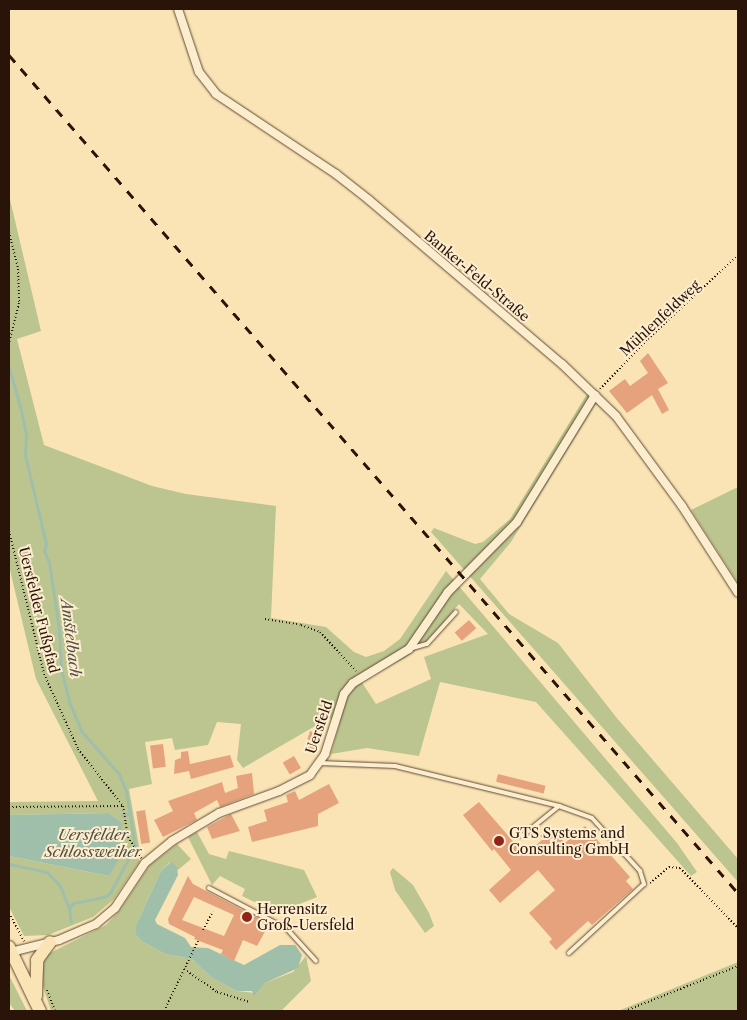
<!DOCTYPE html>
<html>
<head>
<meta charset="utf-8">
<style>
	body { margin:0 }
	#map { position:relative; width:747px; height:1020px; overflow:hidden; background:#fae4b5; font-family:"Libre Caslon Text",serif }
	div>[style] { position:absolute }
	.green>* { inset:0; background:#bcc58f }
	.water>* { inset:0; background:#9fbfab }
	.stream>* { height:3px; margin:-1.5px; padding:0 1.5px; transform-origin:1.5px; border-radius:1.5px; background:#9fbfab }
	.building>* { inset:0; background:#e5a27d; transform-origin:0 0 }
	.path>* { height:2px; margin-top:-1px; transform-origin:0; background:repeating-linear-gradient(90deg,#2a1409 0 1px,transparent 0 3.5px) }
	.roads { filter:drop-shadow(0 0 1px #5e4834) drop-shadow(0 0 1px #5e4834) }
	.service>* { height:4px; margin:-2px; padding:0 2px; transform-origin:2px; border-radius:2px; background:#fcedcf }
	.minor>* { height:8px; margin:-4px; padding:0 4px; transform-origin:4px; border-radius:4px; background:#fcedcf }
	.primary>* { height:12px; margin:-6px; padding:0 6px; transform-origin:6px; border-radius:6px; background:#fae4b5 }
	.rail>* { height:3px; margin-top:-1.5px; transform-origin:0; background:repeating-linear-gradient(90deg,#2a1409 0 9px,transparent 0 18px) }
	.dots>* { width:14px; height:14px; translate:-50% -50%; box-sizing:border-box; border:2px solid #fcedcf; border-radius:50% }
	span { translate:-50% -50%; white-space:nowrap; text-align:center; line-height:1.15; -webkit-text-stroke:4px #fcedcf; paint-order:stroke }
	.street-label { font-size:14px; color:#2a1409 }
	.poi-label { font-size:14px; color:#2a1409 }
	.left { translate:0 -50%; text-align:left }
	.water-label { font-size:15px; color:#535042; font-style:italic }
	.frame { position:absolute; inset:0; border:10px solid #2a1409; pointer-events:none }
</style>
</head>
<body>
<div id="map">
	<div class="green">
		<i style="clip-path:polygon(evenodd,9px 195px,41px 331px,17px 339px,44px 445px,152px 486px,186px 494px,276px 506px,271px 618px,326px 627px,354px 652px,366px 657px,384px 651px,400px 639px,446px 571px,677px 843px,697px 872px,691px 876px,536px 702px,440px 682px,419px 756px,367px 748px,331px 754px,340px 722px,329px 718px,243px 768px,237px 760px,241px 724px,217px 722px,208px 745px,175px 750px,172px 738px,145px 742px,152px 784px,129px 789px,140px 852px,136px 856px,140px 861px,114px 899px,93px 917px,48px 935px,24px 936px,9px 907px,9px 856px,109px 876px,121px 822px,109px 813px,9px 815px,9px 802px,98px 801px,36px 679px,9px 566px,9px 195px,459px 604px,488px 634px,424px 657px,431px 679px,376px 704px,361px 681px,405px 658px,428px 641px,459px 604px)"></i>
		<i style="clip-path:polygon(587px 394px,597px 402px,511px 542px,480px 579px,509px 614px,558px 643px,616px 717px,738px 859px,738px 882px,431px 532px,434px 528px,475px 544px,483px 542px,510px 519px)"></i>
		<i style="clip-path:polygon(738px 487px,738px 583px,691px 510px)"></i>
		<i style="clip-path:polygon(197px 832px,209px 854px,226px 859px,229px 851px,304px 870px,317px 897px,277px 913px,242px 896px,245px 889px,220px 876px,212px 885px,188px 837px)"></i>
		<i style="clip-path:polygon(177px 844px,191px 859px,178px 870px,170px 862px,161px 871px,136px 925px,136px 935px,143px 942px,165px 954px,192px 959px,212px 978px,237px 991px,255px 993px,265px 983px,293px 972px,306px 956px,311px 981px,281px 1011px,51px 1011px,39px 974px,48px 954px,106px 925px,120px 910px,150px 865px)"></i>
		<i style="clip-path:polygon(393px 868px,413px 885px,429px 913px,434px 926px,425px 933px,395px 890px,390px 872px)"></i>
		<i style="clip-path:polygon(738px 962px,738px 1011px,618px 1011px,662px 993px)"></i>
		<i style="clip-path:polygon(9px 975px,27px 1011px,15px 1011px,9px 1003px)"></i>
	</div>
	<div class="water">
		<i style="clip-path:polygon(109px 813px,121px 822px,123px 841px,118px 861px,109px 876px,9px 856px,9px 815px)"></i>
		<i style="clip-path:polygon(171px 862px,177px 867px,178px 875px,155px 920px,157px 924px,185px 938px,191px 947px,208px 948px,244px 965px,280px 945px,295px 945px,302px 955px,298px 968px,265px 983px,254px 996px,252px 991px,237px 991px,212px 978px,192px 959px,165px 954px,143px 942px,136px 935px,136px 925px,161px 871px)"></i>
	</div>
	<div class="stream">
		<i style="left:9px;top:368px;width:40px;rotate:74deg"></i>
		<i style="left:20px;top:406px;width:30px;rotate:78deg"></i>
		<i style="left:26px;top:435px;width:20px;rotate:93deg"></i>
		<i style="left:25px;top:455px;width:91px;rotate:76.7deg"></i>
		<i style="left:46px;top:544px;width:7px;rotate:106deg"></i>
		<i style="left:44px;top:551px;width:12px;rotate:66deg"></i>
		<i style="left:49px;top:562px;width:69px;rotate:81.6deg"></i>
		<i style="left:59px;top:630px;width:39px;rotate:87deg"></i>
		<i style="left:61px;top:669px;width:36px;rotate:76deg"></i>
		<i style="left:70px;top:704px;width:30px;rotate:67deg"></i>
		<i style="left:82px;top:732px;width:56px;rotate:48.6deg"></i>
		<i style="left:119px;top:774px;width:18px;rotate:68deg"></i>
		<i style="left:126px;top:791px;width:56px;rotate:80.7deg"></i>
		<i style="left:135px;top:846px;width:53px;rotate:118deg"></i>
		<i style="left:110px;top:893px;width:7px;rotate:146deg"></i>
		<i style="left:104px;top:897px;width:32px;rotate:169deg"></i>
		<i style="left:73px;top:903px;width:6px;rotate:129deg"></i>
		<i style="left:69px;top:908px;width:14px;rotate:82deg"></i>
		<i style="left:122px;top:815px;width:7px;rotate:-8deg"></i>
		<i style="left:9px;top:864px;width:39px;rotate:12deg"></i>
		<i style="left:47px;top:872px;width:19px;rotate:47deg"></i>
		<i style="left:60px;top:886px;width:24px;rotate:68deg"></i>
	</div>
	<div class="building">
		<i style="clip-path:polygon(648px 353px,668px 383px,658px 389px,669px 410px,662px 414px,652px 395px,627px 413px,609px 391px,625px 379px,630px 386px,648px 373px,640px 361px)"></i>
		<i style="left:469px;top:620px;width:11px;height:19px;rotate:49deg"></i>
		<i style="clip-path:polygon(310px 731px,321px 735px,315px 750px,305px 747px)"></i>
		<i style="left:163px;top:744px;width:23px;height:13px;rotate:83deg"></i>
		<i style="clip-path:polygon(188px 751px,190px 764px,230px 755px,234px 767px,191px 779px,189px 771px,174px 774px,175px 760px,181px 758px,181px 752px)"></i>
		<i style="left:294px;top:756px;width:14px;height:13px;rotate:60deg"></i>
		<i style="clip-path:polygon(252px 773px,254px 794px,220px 807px,217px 800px,194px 813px,197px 820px,163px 837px,154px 820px,173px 811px,168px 801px,222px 782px,225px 793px,238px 788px,236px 776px)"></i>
		<i style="left:498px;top:774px;width:49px;height:8px;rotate:14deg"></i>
		<i style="clip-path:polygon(329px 784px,339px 803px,318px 814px,318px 826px,252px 842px,248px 827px,267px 821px,264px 810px,288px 802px,286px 795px,295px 791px,299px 800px)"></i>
		<i style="clip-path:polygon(479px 802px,525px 855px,543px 839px,540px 836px,551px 827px,565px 843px,585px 826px,630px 877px,626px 881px,633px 889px,592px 925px,588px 921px,556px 950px,549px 942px,552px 939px,529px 913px,555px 890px,538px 870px,500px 903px,489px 890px,511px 870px,494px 849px,492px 851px,463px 815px)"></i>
		<i style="left:145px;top:810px;width:33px;height:9px;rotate:81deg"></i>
		<i style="clip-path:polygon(231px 814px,240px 831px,212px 839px,207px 827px)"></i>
		<i style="clip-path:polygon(evenodd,188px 876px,193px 884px,269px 924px,257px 946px,243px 940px,234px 961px,221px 954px,223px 950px,194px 939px,195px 937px,169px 924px,168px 919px,188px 876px,194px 897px,234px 915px,224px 936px,182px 920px,194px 897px)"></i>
	</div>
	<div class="path">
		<i style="left:9px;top:232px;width:38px;rotate:76deg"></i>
		<i style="left:18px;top:269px;width:34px;rotate:88deg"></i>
		<i style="left:19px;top:303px;width:41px;rotate:104deg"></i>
		<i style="left:600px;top:389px;width:69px;rotate:-46.2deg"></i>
		<i style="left:648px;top:339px;width:123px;rotate:-43deg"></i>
		<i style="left:9px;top:531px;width:147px;rotate:76.2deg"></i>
		<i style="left:44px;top:674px;width:82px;rotate:65.6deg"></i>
		<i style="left:78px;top:749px;width:73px;rotate:51.7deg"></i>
		<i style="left:123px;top:806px;width:31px;rotate:81deg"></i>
		<i style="left:128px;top:837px;width:25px;rotate:58deg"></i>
		<i style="left:265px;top:619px;width:36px;rotate:9deg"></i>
		<i style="left:301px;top:625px;width:20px;rotate:20deg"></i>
		<i style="left:320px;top:632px;width:53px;rotate:47.3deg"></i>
		<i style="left:9px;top:807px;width:114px;rotate:-0.5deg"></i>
		<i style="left:650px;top:883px;width:25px;rotate:-40deg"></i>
		<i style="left:669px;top:867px;width:11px;rotate:5deg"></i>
		<i style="left:680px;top:868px;width:83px;rotate:46deg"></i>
		<i style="left:9px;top:913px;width:32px;rotate:62deg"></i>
		<i style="left:203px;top:930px;width:21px;rotate:-62deg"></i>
		<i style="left:184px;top:969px;width:40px;rotate:34.9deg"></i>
		<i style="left:217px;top:992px;width:34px;rotate:17deg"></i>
		<i style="left:47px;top:990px;width:22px;rotate:69deg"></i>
		<i style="left:164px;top:1011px;width:78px;rotate:-64.1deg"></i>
		<i style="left:625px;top:1011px;width:122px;rotate:-21.7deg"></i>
	</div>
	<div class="roads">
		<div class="service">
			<i style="left:409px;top:649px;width:19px;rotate:-16deg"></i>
			<i style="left:427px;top:644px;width:43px;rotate:-47.8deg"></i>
			<i style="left:320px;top:763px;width:75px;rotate:2.3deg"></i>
			<i style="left:395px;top:766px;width:169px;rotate:13.7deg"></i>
			<i style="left:559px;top:806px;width:35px;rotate:20deg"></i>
			<i style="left:592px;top:818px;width:72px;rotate:47.8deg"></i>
			<i style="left:640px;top:871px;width:14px;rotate:73deg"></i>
			<i style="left:644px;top:884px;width:102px;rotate:137.4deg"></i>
			<i style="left:522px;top:836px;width:48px;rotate:-39deg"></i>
			<i style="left:209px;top:888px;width:88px;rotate:27.7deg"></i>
			<i style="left:287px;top:929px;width:43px;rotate:47.8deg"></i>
		</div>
		<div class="minor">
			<i style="left:178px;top:9px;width:66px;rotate:71.6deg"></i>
			<i style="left:199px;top:72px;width:28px;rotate:52deg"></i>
			<i style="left:216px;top:94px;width:144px;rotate:33.7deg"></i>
			<i style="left:336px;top:174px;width:42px;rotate:38.2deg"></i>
			<i style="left:369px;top:200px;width:253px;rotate:40.4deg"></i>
			<i style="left:562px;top:364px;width:75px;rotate:43.9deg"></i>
			<i style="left:616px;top:416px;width:112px;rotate:53.7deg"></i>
			<i style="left:682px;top:506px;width:103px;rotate:57.2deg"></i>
			<i style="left:11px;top:952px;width:49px;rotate:-14deg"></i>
			<i style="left:59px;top:940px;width:40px;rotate:-23.4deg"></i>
			<i style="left:96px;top:924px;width:25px;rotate:-40deg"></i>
			<i style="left:115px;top:908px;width:54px;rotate:-56.3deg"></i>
			<i style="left:145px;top:863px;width:35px;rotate:-39deg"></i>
			<i style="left:172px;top:841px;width:55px;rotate:-30.8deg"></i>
			<i style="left:219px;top:813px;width:64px;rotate:-20.1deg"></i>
			<i style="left:279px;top:791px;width:35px;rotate:-27deg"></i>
			<i style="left:310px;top:775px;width:26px;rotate:-54deg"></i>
			<i style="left:325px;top:754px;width:63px;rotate:-72.4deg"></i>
			<i style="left:344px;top:694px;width:14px;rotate:-51deg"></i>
			<i style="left:353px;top:683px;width:66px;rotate:-31.3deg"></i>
			<i style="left:409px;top:649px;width:69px;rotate:-55.6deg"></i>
			<i style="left:448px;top:592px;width:98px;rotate:-45.4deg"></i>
			<i style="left:517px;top:522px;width:149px;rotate:-58.4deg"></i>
		</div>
		<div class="primary">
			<i style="left:9px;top:947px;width:71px;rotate:64.2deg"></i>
			<i style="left:36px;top:996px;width:36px;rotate:-88deg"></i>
			<i style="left:37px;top:960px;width:22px;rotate:-54deg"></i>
		</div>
	</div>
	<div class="rail">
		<i style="left:9px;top:55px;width:1111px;rotate:48.98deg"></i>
	</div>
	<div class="dots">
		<i style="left:499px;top:841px;background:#8f2418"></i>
		<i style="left:247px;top:917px;background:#8f2418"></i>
	</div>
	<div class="street-label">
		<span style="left:477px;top:276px;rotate:40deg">Banker-Feld-Straße</span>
		<span style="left:660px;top:318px;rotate:-43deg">Mühlenfeldweg</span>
		<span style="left:39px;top:610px;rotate:76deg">Uersfelder Fußpfad</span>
		<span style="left:319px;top:727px;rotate:-71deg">Uersfeld</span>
	</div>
	<div class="poi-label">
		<span class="left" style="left:509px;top:841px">GTS Systems and<br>Consulting GmbH</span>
		<span class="left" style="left:257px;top:917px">Herrensitz<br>Groß-Uersfeld</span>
	</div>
	<div class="water-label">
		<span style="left:71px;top:638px;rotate:83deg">Amstelbach</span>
		<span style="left:93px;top:843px">Uersfelder<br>Schlossweiher</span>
	</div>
	<div class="frame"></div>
</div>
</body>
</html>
